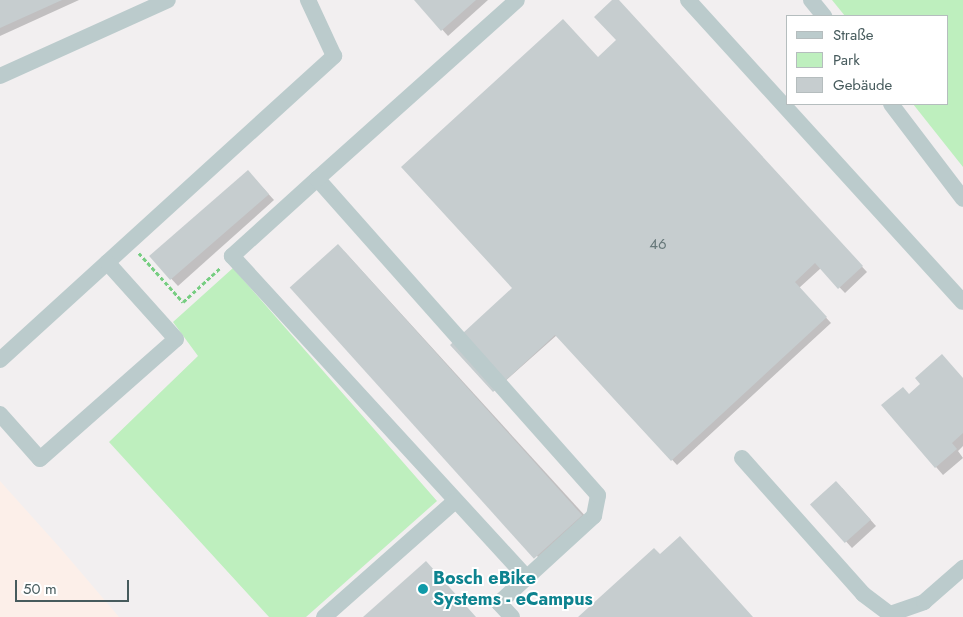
<!DOCTYPE html>
<html>
<head>
<meta charset="utf-8">
<style>
	body { margin:0 }
	#map { position:relative; width:963px; height:617px; overflow:hidden; background:#f2eff0; font-family:Jost,sans-serif }
	div>[style] { position:absolute }
	.commercial>* { inset:0; background:#fcefe9 }
	.green>* { inset:0; background:#beefbe }
	.shadow>* { inset:0; background:#0003 }
	.building>* { inset:0; background:#c6cdcf; transform-origin:0 0 }
	.path>* { height:2.5px; margin-top:-1.25px; transform-origin:0; background:repeating-linear-gradient(90deg,#76cd81 0 4px,transparent 0 6.5px) }
	.minor>* { height:16px; margin:-8px; padding:0 8px; transform-origin:8px; border-radius:8px; background:#bbcbcc }
	.dots>* { width:14px; height:14px; translate:-50% -50%; box-sizing:border-box; border:2px solid #fff; border-radius:50% }
	span { translate:-50% -50%; white-space:nowrap; text-align:center; line-height:1.15; -webkit-text-stroke:4px #fff; paint-order:stroke }
	.number-label { font-size:15px; color:#67787a }
	.number-label span { -webkit-text-stroke-width:0 }
	.culture-label { font-size:18px; color:#0d838f; font-weight:700 }
	.left { translate:0 -50%; text-align:left }
	.legend { position:absolute; left:786px; top:15px; width:162px; height:90px; box-sizing:border-box; background:#fff; border:1px solid #b5bdbe; margin:0; padding:6px 9px; list-style:none; font-size:15px; color:#475b5d }
	.legend li { display:flex; align-items:center; gap:10px; height:25px }
	.legend b { width:25px; border:1px solid #b5bdbe }
	.scale { position:absolute; left:15px; top:580px; width:114px; height:22px; box-sizing:border-box; border:2px solid #475b5d; border-top:0; padding-left:6px; font-size:15px; line-height:18px; white-space:nowrap; color:#475b5d; -webkit-text-stroke:4px #fff; paint-order:stroke }
</style>
</head>
<body>
<div id="map">
	<div class="commercial">
		<i style="clip-path:polygon(0 481px,61px 549px,119px 617px,0 617px)"></i>
	</div>
	<div class="green">
		<i style="clip-path:polygon(832px 0,963px 0,963px 167px,913px 104px,947px 104px,947px 16px,845px 16px)"></i>
		<i style="clip-path:polygon(233px 268px,437px 501px,306px 617px,269px 617px,109px 442px,198px 356px,173px 322px)"></i>
	</div>
	<div class="shadow">
		<i style="clip-path:polygon(0 0,79px 0,0 36px)"></i>
		<i style="clip-path:polygon(416px 0,488px 0,448px 36px)"></i>
		<i style="clip-path:polygon(614px 0,867px 272px,845px 293px,821px 268px,799px 288px,831px 323px,677px 465px,557px 335px,494px 391px,514px 288px,598px 59px,618px 40px)"></i>
		<i style="clip-path:polygon(253px 177px,274px 200px,178px 286px,152px 258px)"></i>
		<i style="clip-path:polygon(344px 251px,588px 519px,542px 561px,537px 556px)"></i>
		<i style="clip-path:polygon(963px 379px,963px 446px,958px 451px,963px 458px,943px 475px,883px 406px)"></i>
		<i style="clip-path:polygon(842px 488px,876px 526px,852px 548px,812px 504px)"></i>
	</div>
	<div class="building">
		<i style="clip-path:polygon(0 0,62px 0,0 28px)"></i>
		<i style="clip-path:polygon(414px 0,476px 0,441px 31px)"></i>
		<i style="clip-path:polygon(612px 0,619px 0,863px 266px,838px 289px,815px 263px,795px 282px,827px 317px,671px 461px,555px 335px,493px 392px,450px 345px,512px 288px,401px 167px,563px 19px,598px 57px,616px 40px,594px 17px)"></i>
		<i style="left:248px;top:170px;width:32px;height:131px;rotate:49deg"></i>
		<i style="left:338px;top:244px;width:365px;height:65px;rotate:48deg"></i>
		<i style="clip-path:polygon(942px 354px,963px 378px,963px 433px,952px 443px,957px 449px,935px 468px,881px 405px,903px 387px,909px 394px,920px 384px,915px 378px)"></i>
		<i style="left:836px;top:481px;width:52px;height:35px;rotate:48deg"></i>
		<i style="clip-path:polygon(680px 536px,753px 617px,578px 617px,654px 548px,660px 554px)"></i>
		<i style="clip-path:polygon(426px 561px,476px 617px,363px 617px)"></i>
	</div>
	<div class="path">
		<i style="left:139px;top:253px;width:66px;rotate:48.1deg"></i>
		<i style="left:183px;top:302px;width:52px;rotate:-42.6deg"></i>
	</div>
	<div class="minor">
		<i style="left:688px;top:0;width:408px;rotate:47.7deg"></i>
		<i style="left:811px;top:0;width:21px;rotate:51deg"></i>
		<i style="left:0;top:76px;width:184px;rotate:-24.3deg"></i>
		<i style="left:891px;top:104px;width:119px;rotate:52.8deg"></i>
		<i style="left:317px;top:179px;width:115px;rotate:137.8deg"></i>
		<i style="left:232px;top:256px;width:437px;rotate:47.5deg"></i>
		<i style="left:0;top:360px;width:452px;rotate:-42.3deg"></i>
		<i style="left:334px;top:56px;width:62px;rotate:-114.9deg"></i>
		<i style="left:0;top:414px;width:60px;rotate:48.4deg"></i>
		<i style="left:40px;top:459px;width:181px;rotate:-41.4deg"></i>
		<i style="left:176px;top:339px;width:103px;rotate:-131.9deg"></i>
		<i style="left:742px;top:458px;width:182px;rotate:48.3deg"></i>
		<i style="left:863px;top:594px;width:34px;rotate:37deg"></i>
		<i style="left:890px;top:614px;width:36px;rotate:-19deg"></i>
		<i style="left:924px;top:602px;width:52px;rotate:-41.1deg"></i>
		<i style="left:324px;top:617px;width:175px;rotate:-41.5deg"></i>
		<i style="left:512px;top:617px;width:19px;rotate:-133deg"></i>
		<i style="left:499px;top:603px;width:129px;rotate:-42.5deg"></i>
		<i style="left:594px;top:516px;width:21px;rotate:-79deg"></i>
		<i style="left:598px;top:495px;width:423px;rotate:-131.6deg"></i>
		<i style="left:317px;top:179px;width:268px;rotate:-41.8deg"></i>
	</div>
	<div class="dots">
		<i style="left:423px;top:589px;background:#0f9aa8"></i>
	</div>
	<div class="number-label">
		<span style="left:658px;top:245px">46</span>
	</div>
	<div class="culture-label">
		<span class="left" style="left:433px;top:589px">Bosch eBike<br>Systems - eCampus</span>
	</div>
	<ul class="legend">
	<li><b style="height:6px;background:#bbcbcc"></b>Straße</li>
	<li><b style="height:14px;background:#beefbe"></b>Park</li>
	<li><b style="height:14px;background:#c6cdcf"></b>Gebäude</li>
	</ul>
	<div class="scale">50 m</div>
</div>
</body>
</html>
